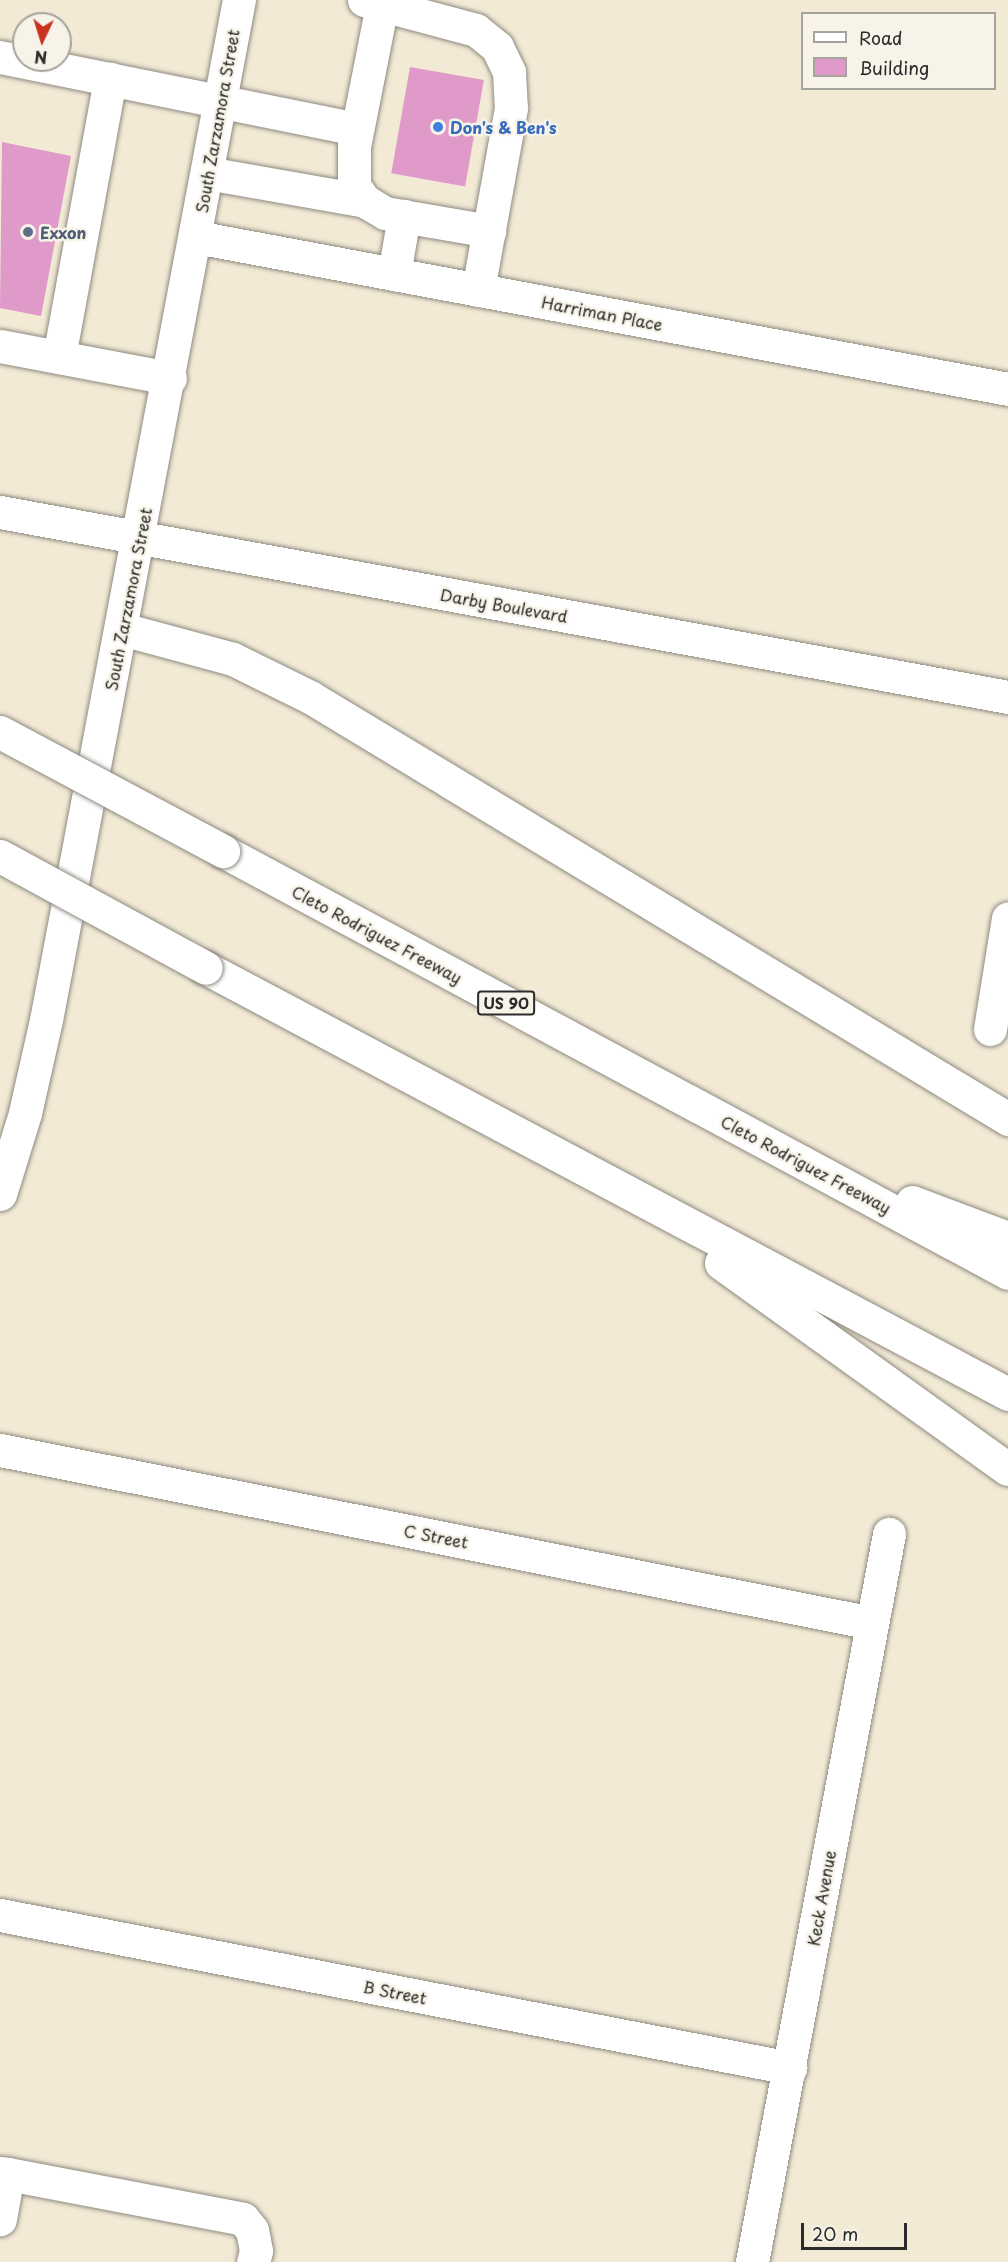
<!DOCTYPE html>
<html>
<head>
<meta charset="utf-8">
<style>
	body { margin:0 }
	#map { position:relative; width:1008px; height:2262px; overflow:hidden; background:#f2ead5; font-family:"Playpen Sans",sans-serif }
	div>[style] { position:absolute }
	.building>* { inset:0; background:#e09aca; transform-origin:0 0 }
	.roads { filter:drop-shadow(0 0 2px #8e8a80) drop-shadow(0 0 2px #8e8a80) }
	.minor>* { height:33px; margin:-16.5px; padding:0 16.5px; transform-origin:16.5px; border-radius:16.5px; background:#fff }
	.major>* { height:33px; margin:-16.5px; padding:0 16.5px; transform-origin:16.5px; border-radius:16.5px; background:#fff }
	.highway>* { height:33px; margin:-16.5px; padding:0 16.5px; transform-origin:16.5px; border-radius:16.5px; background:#fff }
	.bridges { filter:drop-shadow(0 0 2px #8e8a80) drop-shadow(0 0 2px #8e8a80) }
	.highway-bridge>* { height:33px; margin:-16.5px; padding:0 16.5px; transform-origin:16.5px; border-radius:16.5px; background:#fff }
	.dots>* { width:16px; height:16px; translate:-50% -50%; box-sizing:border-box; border:3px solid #f7f3e8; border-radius:50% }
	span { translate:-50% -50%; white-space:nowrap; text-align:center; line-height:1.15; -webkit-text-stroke:5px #f7f3e8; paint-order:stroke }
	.shield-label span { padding:2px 4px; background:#f7f3e8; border:2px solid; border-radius:4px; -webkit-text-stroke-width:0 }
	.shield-label { font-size:15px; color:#2b2b2b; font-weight:700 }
	.street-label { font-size:16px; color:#2b2b2b }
	.shop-label { font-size:16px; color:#366cbe; font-weight:700 }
	.left { translate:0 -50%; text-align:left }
	.service-label { font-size:16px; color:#4e5e75; font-weight:700 }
	.legend { position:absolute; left:801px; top:12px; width:195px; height:78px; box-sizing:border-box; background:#f7f3e8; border:2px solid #a5a39c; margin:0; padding:8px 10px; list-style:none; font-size:18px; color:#2b2b2b }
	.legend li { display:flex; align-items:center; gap:12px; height:30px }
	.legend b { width:30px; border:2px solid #a5a39c }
	.north { position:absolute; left:12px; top:12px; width:60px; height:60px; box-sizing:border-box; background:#f7f3e8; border:2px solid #a5a39c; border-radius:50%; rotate:184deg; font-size:16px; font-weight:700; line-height:24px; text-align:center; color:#2b2b2b }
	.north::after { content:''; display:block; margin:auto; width:21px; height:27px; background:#c8321e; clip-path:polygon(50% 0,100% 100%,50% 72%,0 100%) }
	.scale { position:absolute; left:801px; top:2223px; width:106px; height:27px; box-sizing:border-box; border:3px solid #2b2b2b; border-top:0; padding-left:8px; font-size:18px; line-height:21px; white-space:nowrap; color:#2b2b2b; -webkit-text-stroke:4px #f7f3e8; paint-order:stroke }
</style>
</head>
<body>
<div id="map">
	<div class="building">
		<i style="left:410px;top:67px;width:75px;height:108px;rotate:10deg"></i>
		<i style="clip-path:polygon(2px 142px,71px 156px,41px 316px,0 308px)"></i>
	</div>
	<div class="roads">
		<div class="minor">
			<i style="left:364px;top:0;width:116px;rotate:15deg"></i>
			<i style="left:476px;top:30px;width:27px;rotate:39deg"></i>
			<i style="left:497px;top:47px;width:28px;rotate:64deg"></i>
			<i style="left:509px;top:72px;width:36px;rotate:87deg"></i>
			<i style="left:511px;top:108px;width:185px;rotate:100.3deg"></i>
			<i style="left:382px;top:5px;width:144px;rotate:101.2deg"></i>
			<i style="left:354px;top:146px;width:40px;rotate:90deg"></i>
			<i style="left:354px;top:186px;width:19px;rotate:54deg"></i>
			<i style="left:365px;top:201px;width:23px;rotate:31deg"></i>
			<i style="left:385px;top:213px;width:106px;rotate:9.8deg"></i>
			<i style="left:0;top:57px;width:364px;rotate:11.4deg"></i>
			<i style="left:207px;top:173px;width:160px;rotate:10deg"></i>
			<i style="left:196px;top:237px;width:826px;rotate:10.6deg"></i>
			<i style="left:394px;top:274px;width:59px;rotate:-80.2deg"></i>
			<i style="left:0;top:346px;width:173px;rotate:10.7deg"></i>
			<i style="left:59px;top:357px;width:283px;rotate:-79.6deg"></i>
			<i style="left:0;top:512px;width:1025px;rotate:10.4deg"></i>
			<i style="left:990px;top:1029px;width:112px;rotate:-80.8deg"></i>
			<i style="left:0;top:1450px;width:889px;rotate:11.22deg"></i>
			<i style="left:0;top:1915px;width:805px;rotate:10.96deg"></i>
			<i style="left:0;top:2173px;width:8px;rotate:7deg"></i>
			<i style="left:8px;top:2174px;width:46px;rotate:100.1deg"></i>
			<i style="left:8px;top:2174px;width:239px;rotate:10.8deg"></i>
			<i style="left:243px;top:2219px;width:14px;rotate:51deg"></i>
			<i style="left:252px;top:2230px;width:21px;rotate:79deg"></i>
			<i style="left:256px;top:2251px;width:11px;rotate:105deg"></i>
			<i style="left:752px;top:2262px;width:741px;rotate:-79.34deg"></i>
		</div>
		<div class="major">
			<i style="left:0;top:1194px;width:85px;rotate:-72.8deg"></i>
			<i style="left:25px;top:1113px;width:95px;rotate:-77.3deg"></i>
			<i style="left:46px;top:1020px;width:1038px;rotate:-79.29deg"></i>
		</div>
		<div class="highway">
			<i style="left:122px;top:629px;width:115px;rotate:15.1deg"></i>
			<i style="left:233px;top:659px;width:86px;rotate:26.3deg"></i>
			<i style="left:310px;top:697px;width:816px;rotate:31.16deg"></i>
			<i style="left:223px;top:851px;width:891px;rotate:28.26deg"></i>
			<i style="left:206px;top:968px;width:908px;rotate:27.98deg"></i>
			<i style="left:912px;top:1202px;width:103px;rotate:20.6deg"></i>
			<i style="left:721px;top:1263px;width:353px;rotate:35.7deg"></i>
		</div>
	</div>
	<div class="bridges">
		<div class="highway-bridge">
			<i style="left:0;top:732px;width:253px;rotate:28.1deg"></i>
			<i style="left:0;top:856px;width:234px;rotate:28.5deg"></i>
		</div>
	</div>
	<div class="dots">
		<i style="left:438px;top:127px;background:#3f7fe0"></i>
		<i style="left:28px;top:232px;background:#5c6f8a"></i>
	</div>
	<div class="shield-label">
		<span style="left:506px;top:1003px">US 90</span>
	</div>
	<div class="street-label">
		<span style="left:217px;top:121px;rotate:-80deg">South Zarzamora Street</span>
		<span style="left:602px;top:313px;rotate:11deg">Harriman Place</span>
		<span style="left:128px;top:599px;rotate:-79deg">South Zarzamora Street</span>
		<span style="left:504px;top:605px;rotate:10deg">Darby Boulevard</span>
		<span style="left:377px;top:934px;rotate:28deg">Cleto Rodriguez Freeway</span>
		<span style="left:806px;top:1164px;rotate:28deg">Cleto Rodriguez Freeway</span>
		<span style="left:436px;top:1536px;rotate:11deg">C Street</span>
		<span style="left:821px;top:1898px;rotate:-80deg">Keck Avenue</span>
		<span style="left:395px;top:1992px;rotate:11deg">B Street</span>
	</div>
	<div class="shop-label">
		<span class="left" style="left:450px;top:127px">Don's &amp; Ben's</span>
	</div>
	<div class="service-label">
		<span class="left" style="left:40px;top:232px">Exxon</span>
	</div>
	<ul class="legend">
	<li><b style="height:8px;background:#fff"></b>Road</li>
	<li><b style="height:16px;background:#e09aca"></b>Building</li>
	</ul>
	<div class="north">N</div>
	<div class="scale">20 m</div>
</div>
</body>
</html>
